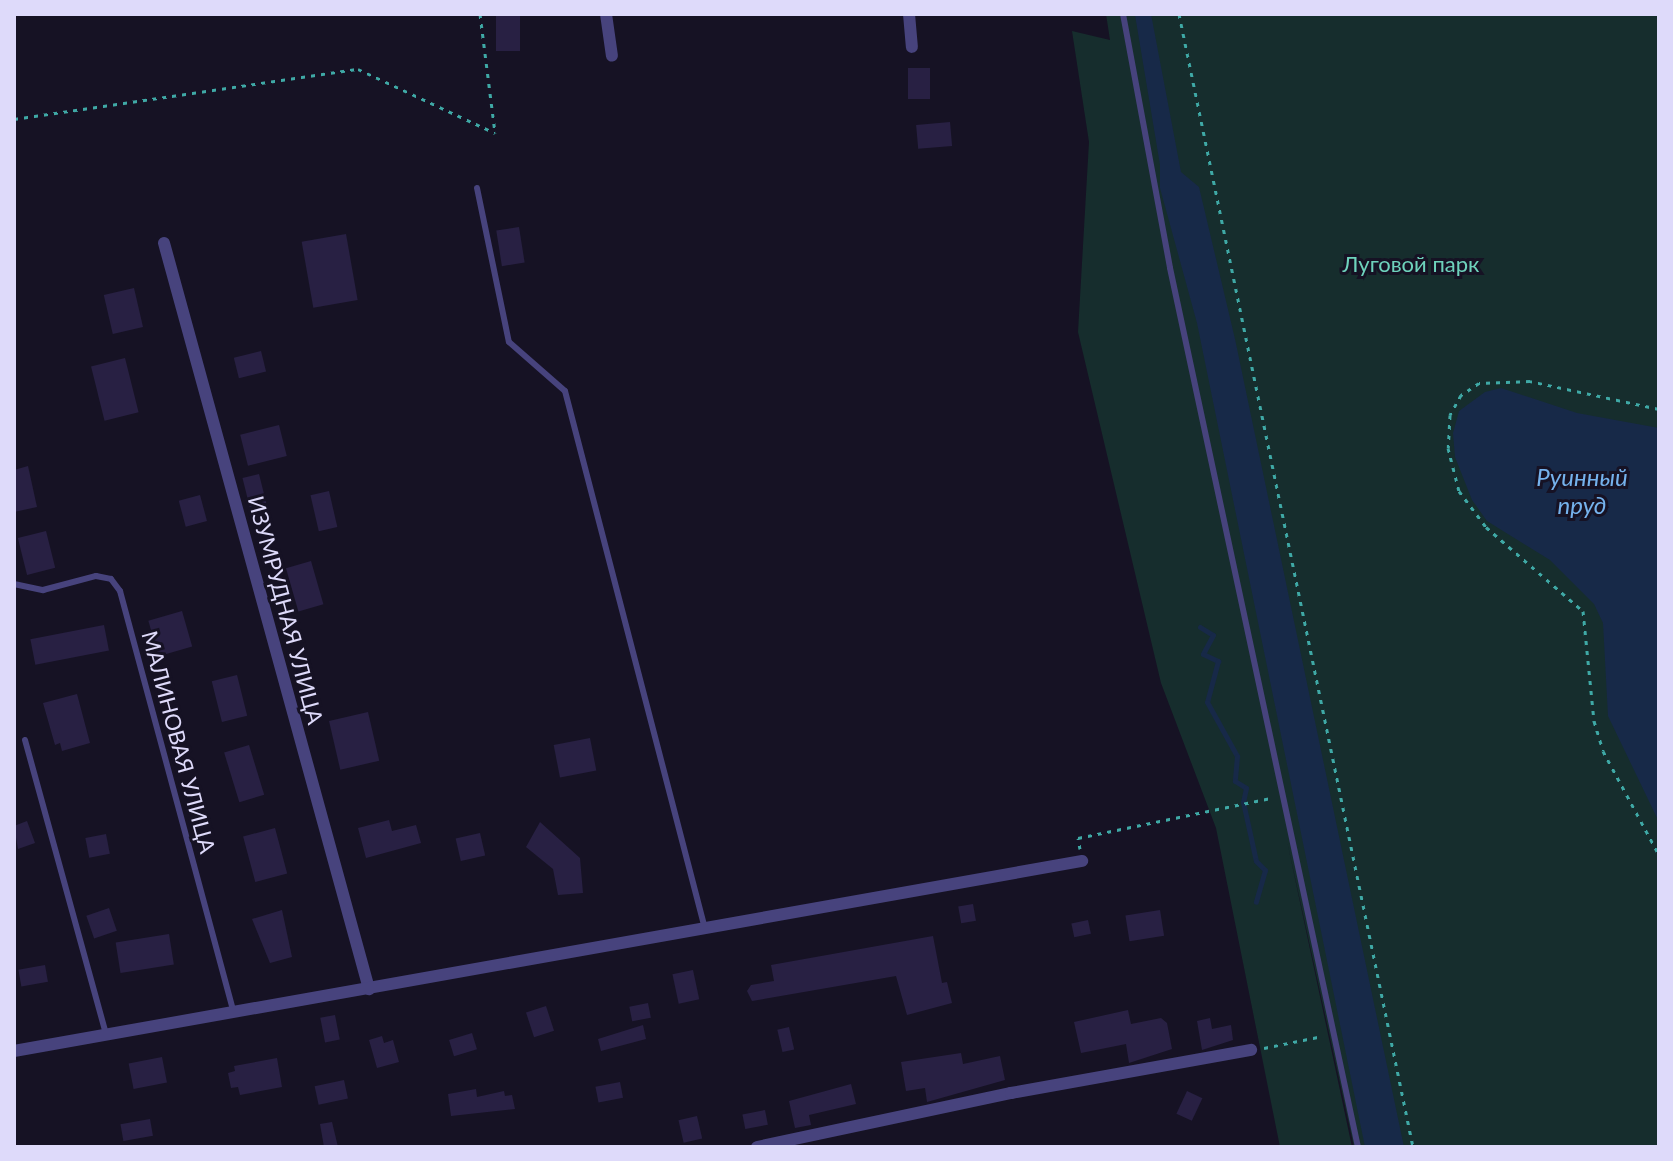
<!DOCTYPE html>
<html>
<head>
<meta charset="utf-8">
<style>
	body { margin:0 }
	#map { position:relative; width:1673px; height:1161px; overflow:hidden; background:#161224; font-family:Lato,sans-serif }
	div>[style] { position:absolute }
	.green>* { inset:0; background:#162d2d }
	.water>* { inset:0; background:#172948 }
	.stream>* { height:5px; margin:-2.5px; padding:0 2.5px; transform-origin:2.5px; border-radius:2.5px; background:#172948 }
	.building>* { inset:0; background:#282043; transform-origin:0 0 }
	.path>* { height:3px; margin-top:-1.5px; transform-origin:0; background:repeating-linear-gradient(90deg,#3fa9a6 0 4px,transparent 0 10px) }
	.service>* { height:6px; margin:-3px; padding:0 3px; transform-origin:3px; border-radius:3px; background:#47437d }
	.minor>* { height:12px; margin:-6px; padding:0 6px; transform-origin:6px; border-radius:6px; background:#47437d }
	span { translate:-50% -50%; white-space:nowrap; text-align:center; line-height:1.15; -webkit-text-stroke:6px #161224; paint-order:stroke }
	.park-label { font-size:22px; color:#6ed2bc }
	.street-label { font-size:22px; color:#dedafa }
	.water-label { font-size:24px; color:#75b2ed; font-style:italic }
	.frame { position:absolute; inset:0; border:16px solid #dedafa; pointer-events:none }
</style>
</head>
<body>
<div id="map">
	<div class="green">
		<i style="clip-path:polygon(1106px 14px,1659px 14px,1659px 1147px,1354px 1147px,1287px 841px,1352px 1147px,1280px 1147px,1216px 828px,1161px 683px,1078px 332px,1089px 142px,1072px 31px,1110px 40px)"></i>
	</div>
	<div class="water">
		<i style="clip-path:polygon(1151px 14px,1181px 172px,1199px 187px,1235px 339px,1404px 1147px,1365px 1147px,1197px 323px,1160px 188px,1160px 165px,1135px 15px)"></i>
		<i style="clip-path:polygon(1501px 388px,1577px 413px,1659px 428px,1659px 822px,1608px 716px,1603px 623px,1594px 604px,1550px 560px,1487px 521px,1472px 500px,1455px 457px,1453px 433px,1459px 411px,1485px 392px)"></i>
	</div>
	<div class="stream">
		<i style="left:1200px;top:627px;width:15px;rotate:32deg"></i>
		<i style="left:1213px;top:635px;width:21px;rotate:118deg"></i>
		<i style="left:1203px;top:654px;width:17px;rotate:25deg"></i>
		<i style="left:1218px;top:661px;width:42px;rotate:105deg"></i>
		<i style="left:1207px;top:702px;width:62px;rotate:60.9deg"></i>
		<i style="left:1237px;top:756px;width:25px;rotate:95deg"></i>
		<i style="left:1235px;top:781px;width:13px;rotate:32deg"></i>
		<i style="left:1246px;top:788px;width:14px;rotate:102deg"></i>
		<i style="left:1243px;top:802px;width:60px;rotate:77.6deg"></i>
		<i style="left:1256px;top:861px;width:13px;rotate:45deg"></i>
		<i style="left:1265px;top:870px;width:33px;rotate:106deg"></i>
	</div>
	<div class="building">
		<i style="left:496px;top:14px;width:24px;height:37px"></i>
		<i style="left:908px;top:68px;width:22px;height:31px"></i>
		<i style="left:950px;top:122px;width:24px;height:34px;rotate:85deg"></i>
		<i style="left:519px;top:227px;width:36px;height:23px;rotate:81deg"></i>
		<i style="left:346px;top:234px;width:67px;height:45px;rotate:80deg"></i>
		<i style="left:134px;top:288px;width:40px;height:31px;rotate:77deg"></i>
		<i style="left:261px;top:351px;width:21px;height:28px;rotate:76deg"></i>
		<i style="left:125px;top:358px;width:56px;height:35px;rotate:76deg"></i>
		<i style="left:279px;top:425px;width:32px;height:40px;rotate:76deg"></i>
		<i style="clip-path:polygon(28px 466px,37px 507px,14px 512px,14px 470px)"></i>
		<i style="left:259px;top:474px;width:30px;height:17px;rotate:76deg"></i>
		<i style="left:329px;top:491px;width:37px;height:19px;rotate:77deg"></i>
		<i style="left:200px;top:495px;width:27px;height:22px;rotate:75deg"></i>
		<i style="left:46px;top:531px;width:38px;height:29px;rotate:76deg"></i>
		<i style="left:311px;top:561px;width:45px;height:26px;rotate:74deg"></i>
		<i style="left:182px;top:611px;width:37px;height:35px;rotate:74deg"></i>
		<i style="left:104px;top:625px;width:26px;height:75px;rotate:79deg"></i>
		<i style="left:237px;top:675px;width:42px;height:26px;rotate:76deg"></i>
		<i style="clip-path:polygon(77px 694px,90px 743px,62px 751px,60px 743px,55px 745px,43px 703px)"></i>
		<i style="left:368px;top:712px;width:50px;height:40px;rotate:77deg"></i>
		<i style="left:590px;top:738px;width:33px;height:37px;rotate:79deg"></i>
		<i style="left:249px;top:745px;width:52px;height:26px;rotate:73deg"></i>
		<i style="clip-path:polygon(389px 820px,392px 831px,416px 825px,421px 843px,366px 858px,358px 828px)"></i>
		<i style="clip-path:polygon(27px 821px,35px 843px,18px 849px,14px 826px)"></i>
		<i style="clip-path:polygon(540px 822px,580px 858px,583px 893px,558px 895px,553px 869px,526px 847px)"></i>
		<i style="left:275px;top:828px;width:47px;height:33px;rotate:75deg"></i>
		<i style="left:480px;top:833px;width:23px;height:25px;rotate:77deg"></i>
		<i style="left:106px;top:834px;width:20px;height:21px;rotate:79deg"></i>
		<i style="left:973px;top:904px;width:17px;height:15px;rotate:80deg"></i>
		<i style="left:109px;top:908px;width:24px;height:24px;rotate:71deg"></i>
		<i style="clip-path:polygon(282px 910px,292px 957px,270px 963px,252px 919px)"></i>
		<i style="left:1160px;top:910px;width:26px;height:35px;rotate:81deg"></i>
		<i style="left:1088px;top:920px;width:14px;height:17px;rotate:78deg"></i>
		<i style="left:169px;top:934px;width:31px;height:54px;rotate:81deg"></i>
		<i style="clip-path:polygon(933px 936px,942px 983px,947px 982px,952px 1003px,907px 1015px,896px 976px,752px 1001px,747px 991px,751px 985px,774px 981px,771px 965px)"></i>
		<i style="left:45px;top:965px;width:17px;height:27px;rotate:80deg"></i>
		<i style="left:693px;top:970px;width:30px;height:21px;rotate:78deg"></i>
		<i style="left:648px;top:1003px;width:15px;height:19px;rotate:79deg"></i>
		<i style="left:546px;top:1006px;width:26px;height:21px;rotate:72deg"></i>
		<i style="clip-path:polygon(1128px 1010px,1131px 1024px,1161px 1018px,1167px 1023px,1172px 1049px,1129px 1063px,1126px 1044px,1081px 1053px,1074px 1022px)"></i>
		<i style="left:335px;top:1015px;width:25px;height:15px;rotate:79deg"></i>
		<i style="clip-path:polygon(1210px 1018px,1212px 1029px,1231px 1025px,1233px 1040px,1202px 1050px,1197px 1021px)"></i>
		<i style="clip-path:polygon(643px 1025px,646px 1039px,601px 1051px,598px 1039px)"></i>
		<i style="left:789px;top:1027px;width:23px;height:12px;rotate:77deg"></i>
		<i style="left:472px;top:1033px;width:17px;height:24px;rotate:73deg"></i>
		<i style="clip-path:polygon(382px 1036px,384px 1043px,393px 1040px,399px 1062px,377px 1068px,369px 1040px)"></i>
		<i style="clip-path:polygon(961px 1053px,963px 1064px,1000px 1056px,1005px 1080px,927px 1102px,925px 1088px,906px 1091px,901px 1062px)"></i>
		<i style="left:162px;top:1057px;width:26px;height:34px;rotate:79deg"></i>
		<i style="clip-path:polygon(277px 1058px,282px 1087px,240px 1095px,238px 1087px,231px 1088px,228px 1073px,235px 1071px,234px 1066px)"></i>
		<i style="left:344px;top:1080px;width:19px;height:30px;rotate:78deg"></i>
		<i style="left:620px;top:1082px;width:16px;height:25px;rotate:79deg"></i>
		<i style="clip-path:polygon(851px 1084px,856px 1104px,809px 1115px,811px 1125px,795px 1128px,789px 1101px)"></i>
		<i style="clip-path:polygon(476px 1089px,477px 1097px,504px 1091px,505px 1096px,512px 1095px,515px 1109px,451px 1116px,448px 1094px)"></i>
		<i style="left:1187px;top:1091px;width:17px;height:25px;rotate:25deg"></i>
		<i style="left:765px;top:1110px;width:15px;height:23px;rotate:79deg"></i>
		<i style="left:697px;top:1116px;width:23px;height:19px;rotate:77deg"></i>
		<i style="left:150px;top:1119px;width:17px;height:30px;rotate:80deg"></i>
		<i style="clip-path:polygon(332px 1122px,338px 1147px,324px 1147px,320px 1124px)"></i>
	</div>
	<div class="path">
		<i style="left:480px;top:14px;width:120px;rotate:82.8deg"></i>
		<i style="left:1179px;top:14px;width:1157px;rotate:78.33deg"></i>
		<i style="left:14px;top:119px;width:348px;rotate:-8.3deg"></i>
		<i style="left:358px;top:69px;width:151px;rotate:25deg"></i>
		<i style="left:1659px;top:409px;width:132px;rotate:-167.8deg"></i>
		<i style="left:1530px;top:381px;width:51px;rotate:177.8deg"></i>
		<i style="left:1479px;top:383px;width:22px;rotate:146deg"></i>
		<i style="left:1461px;top:395px;width:23px;rotate:119deg"></i>
		<i style="left:1450px;top:415px;width:33px;rotate:93deg"></i>
		<i style="left:1448px;top:448px;width:44px;rotate:75.7deg"></i>
		<i style="left:1459px;top:491px;width:45px;rotate:53.1deg"></i>
		<i style="left:1486px;top:527px;width:128px;rotate:40.9deg"></i>
		<i style="left:1583px;top:611px;width:111px;rotate:84.3deg"></i>
		<i style="left:1594px;top:721px;width:31px;rotate:73deg"></i>
		<i style="left:1603px;top:751px;width:118px;rotate:61.7deg"></i>
		<i style="left:1080px;top:849px;width:11px;rotate:-100deg"></i>
		<i style="left:1078px;top:838px;width:197px;rotate:-11.7deg"></i>
		<i style="left:1264px;top:1048px;width:60px;rotate:-11.5deg"></i>
	</div>
	<div class="service">
		<i style="left:1123px;top:14px;width:258px;rotate:79.5deg"></i>
		<i style="left:1170px;top:268px;width:899px;rotate:77.93deg"></i>
		<i style="left:477px;top:188px;width:157px;rotate:78.3deg"></i>
		<i style="left:509px;top:342px;width:74px;rotate:41.2deg"></i>
		<i style="left:565px;top:391px;width:556px;rotate:75.41deg"></i>
		<i style="left:14px;top:584px;width:30px;rotate:12deg"></i>
		<i style="left:43px;top:590px;width:55px;rotate:-14.8deg"></i>
		<i style="left:96px;top:576px;width:15px;rotate:11deg"></i>
		<i style="left:111px;top:579px;width:15px;rotate:53deg"></i>
		<i style="left:120px;top:591px;width:437px;rotate:74.9deg"></i>
		<i style="left:25px;top:740px;width:305px;rotate:74.6deg"></i>
	</div>
	<div class="minor">
		<i style="left:606px;top:14px;width:42px;rotate:81.9deg"></i>
		<i style="left:909px;top:14px;width:33px;rotate:85deg"></i>
		<i style="left:164px;top:243px;width:774px;rotate:74.63deg"></i>
		<i style="left:14px;top:1051px;width:1085px;rotate:-10.09deg"></i>
		<i style="left:757px;top:1147px;width:260px;rotate:-12deg"></i>
		<i style="left:1011px;top:1093px;width:244px;rotate:-10.2deg"></i>
	</div>
	<div class="park-label">
		<span style="left:1411px;top:264px">Луговой парк</span>
	</div>
	<div class="street-label">
		<span style="left:286px;top:610px;rotate:75deg">ИЗУМРУДНАЯ УЛИЦА</span>
		<span style="left:179px;top:742px;rotate:75deg">МАЛИНОВАЯ УЛИЦА</span>
	</div>
	<div class="water-label">
		<span style="left:1582px;top:491px">Руинный<br>пруд</span>
	</div>
	<div class="frame"></div>
</div>
</body>
</html>
